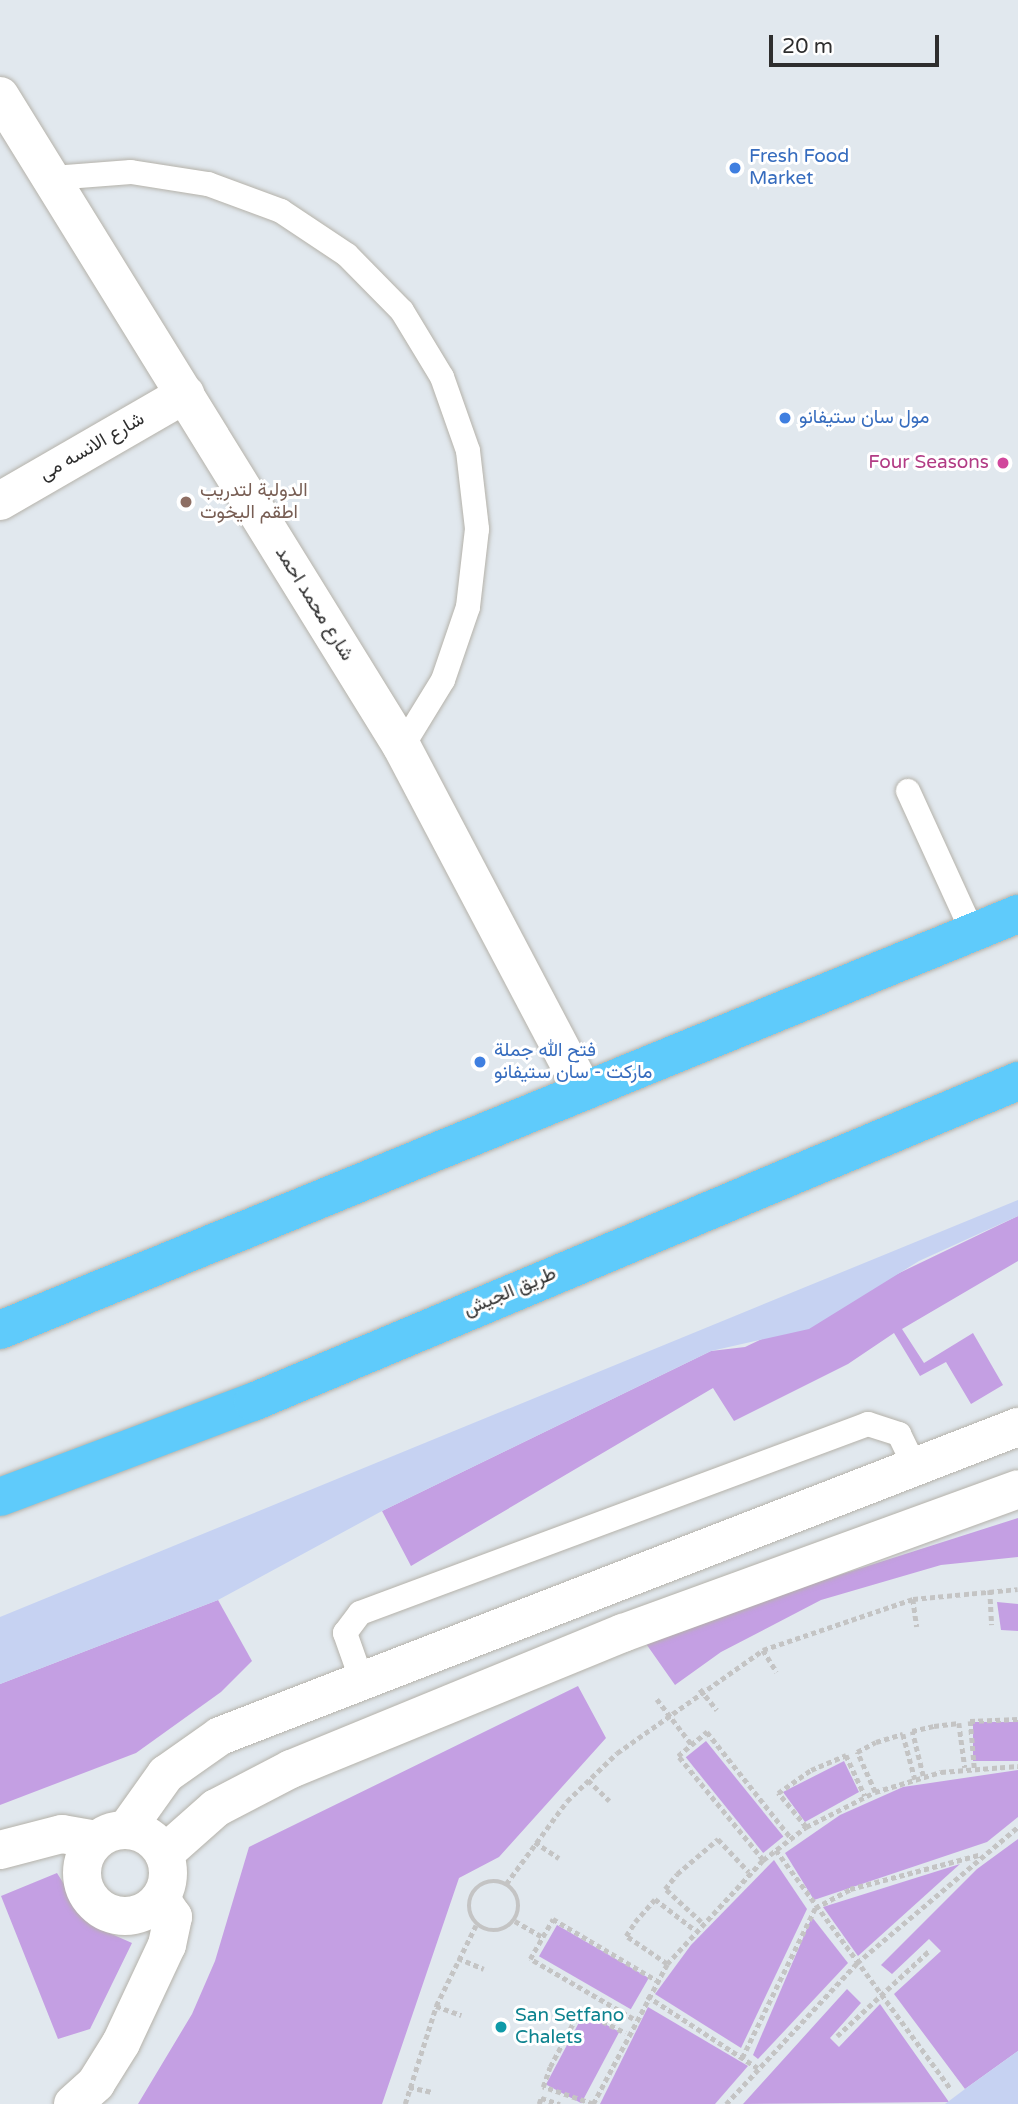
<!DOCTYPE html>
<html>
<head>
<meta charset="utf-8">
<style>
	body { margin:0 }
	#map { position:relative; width:1018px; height:2104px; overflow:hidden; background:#e1e8ee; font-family:"Varela Round",Vazirmatn,sans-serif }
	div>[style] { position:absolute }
	.green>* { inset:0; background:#c49fe3; transform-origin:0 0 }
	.sand>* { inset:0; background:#c6d2f2 }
	.path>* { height:4.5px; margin-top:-2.25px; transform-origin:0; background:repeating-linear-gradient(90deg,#c4c4c4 0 5px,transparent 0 8.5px) }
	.path>.ring { margin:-2.25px; padding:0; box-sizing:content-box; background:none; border:4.5px solid #c4c4c4; border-radius:50% }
	.roads { filter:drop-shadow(0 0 2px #b5b2aa) drop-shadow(0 0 2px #b5b2aa) }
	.lane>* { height:24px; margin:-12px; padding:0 12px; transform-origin:12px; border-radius:12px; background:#fff }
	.street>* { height:38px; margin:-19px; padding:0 19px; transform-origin:19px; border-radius:19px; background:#fff }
	.street>.ring { margin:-19px; padding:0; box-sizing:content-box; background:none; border:38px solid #fff; border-radius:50% }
	.highway>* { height:38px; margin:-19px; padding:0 19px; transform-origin:19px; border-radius:19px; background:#5fcbfb }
	.dots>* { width:19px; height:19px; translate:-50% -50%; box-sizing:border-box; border:4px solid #fff; border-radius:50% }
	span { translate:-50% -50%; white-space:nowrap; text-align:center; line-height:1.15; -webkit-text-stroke:6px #fff; paint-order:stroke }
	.shop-label { font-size:19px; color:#366cbe }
	.left { translate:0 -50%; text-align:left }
	.street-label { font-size:19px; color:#2e2e2e }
	.hotel-label { font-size:19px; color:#b23c85 }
	.right { translate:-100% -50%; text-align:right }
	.education-label { font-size:19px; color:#785e54 }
	.culture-label { font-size:19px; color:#0d838f }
	.scale { position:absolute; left:769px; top:35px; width:170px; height:32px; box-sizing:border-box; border:4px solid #2e2e2e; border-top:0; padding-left:9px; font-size:21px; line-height:24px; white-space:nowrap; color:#2e2e2e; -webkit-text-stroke:5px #fff; paint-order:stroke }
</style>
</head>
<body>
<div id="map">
	<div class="green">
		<i style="clip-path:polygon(1018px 1216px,1018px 1261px,902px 1329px,924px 1363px,973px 1333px,1003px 1385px,971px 1404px,946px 1362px,920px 1376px,894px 1333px,848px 1364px,734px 1421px,713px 1388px,411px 1566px,382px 1511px,711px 1351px,745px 1347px)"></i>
		<i style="clip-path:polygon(1018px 1518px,1018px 1557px,941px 1565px,821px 1600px,721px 1652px,675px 1685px,642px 1638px)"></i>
		<i style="clip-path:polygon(218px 1600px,252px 1661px,221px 1692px,136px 1753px,0 1805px,0 1684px)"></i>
		<i style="clip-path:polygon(997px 1602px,1018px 1604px,1018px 1631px,1001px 1630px)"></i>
		<i style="clip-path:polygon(578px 1686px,606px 1738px,499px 1857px,459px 1878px,382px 2104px,138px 2104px,192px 2014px,215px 1961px,249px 1847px)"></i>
		<i style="left:1018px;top:1722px;width:39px;height:45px;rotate:90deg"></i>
		<i style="left:706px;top:1741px;width:123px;height:26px;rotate:51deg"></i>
		<i style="clip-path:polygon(844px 1761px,859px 1792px,805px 1822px,783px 1792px)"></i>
		<i style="clip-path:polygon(1018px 1770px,1018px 1817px,987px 1842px,814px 1900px,785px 1853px,840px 1815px,903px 1787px)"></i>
		<i style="clip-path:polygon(1018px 1839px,1018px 2051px,965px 2089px,894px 1994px,941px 1951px,929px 1939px,892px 1974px,881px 1965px,977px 1869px)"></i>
		<i style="clip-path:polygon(774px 1860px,807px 1909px,741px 2048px,655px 1994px,691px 1945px)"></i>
		<i style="clip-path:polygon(960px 1864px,858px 1956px,823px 1907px)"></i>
		<i style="clip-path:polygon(57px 1873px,89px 1924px,132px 1943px,90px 2029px,58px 2039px,1px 1896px)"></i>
		<i style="clip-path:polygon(812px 1917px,848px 1963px,758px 2059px,753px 2055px)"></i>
		<i style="left:557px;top:1925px;width:106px;height:36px;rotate:30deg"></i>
		<i style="clip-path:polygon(847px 1989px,861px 2003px,830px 2038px,839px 2047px,880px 2004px,949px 2102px,743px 2104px)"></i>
		<i style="clip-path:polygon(648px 2007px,748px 2066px,715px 2104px,600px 2104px)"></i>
		<i style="left:584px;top:2013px;width:40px;height:81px;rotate:28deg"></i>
	</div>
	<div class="sand">
		<i style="clip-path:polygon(1018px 1200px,1018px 1216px,919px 1261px,809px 1329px,711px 1351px,382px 1511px,218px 1600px,0 1684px,0 1617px)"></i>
		<i style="clip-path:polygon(1018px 2051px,1018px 2104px,945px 2104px,965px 2089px)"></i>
	</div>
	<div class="path">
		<i style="left:990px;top:1590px;width:35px;rotate:87deg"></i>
		<i style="left:913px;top:1599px;width:28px;rotate:82deg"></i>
		<i style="left:763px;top:1650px;width:26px;rotate:58deg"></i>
		<i style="left:700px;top:1689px;width:27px;rotate:51deg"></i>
		<i style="left:657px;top:1699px;width:58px;rotate:52.7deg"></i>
		<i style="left:974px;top:1768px;width:47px;rotate:-94.9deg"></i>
		<i style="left:970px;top:1721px;width:48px;rotate:-2.4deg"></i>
		<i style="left:923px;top:1776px;width:46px;rotate:-103.7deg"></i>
		<i style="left:912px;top:1731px;width:23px;rotate:-13deg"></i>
		<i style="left:934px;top:1726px;width:25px;rotate:-7deg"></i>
		<i style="left:959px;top:1723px;width:45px;rotate:82.4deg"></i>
		<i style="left:588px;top:1780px;width:30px;rotate:44deg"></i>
		<i style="left:875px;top:1792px;width:44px;rotate:-114.2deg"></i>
		<i style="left:857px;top:1752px;width:21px;rotate:-28deg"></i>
		<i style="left:876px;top:1742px;width:28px;rotate:-17deg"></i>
		<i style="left:903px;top:1734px;width:47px;rotate:75.1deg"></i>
		<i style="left:806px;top:1827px;width:44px;rotate:-129.5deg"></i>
		<i style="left:778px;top:1793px;width:40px;rotate:-34.9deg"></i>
		<i style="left:811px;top:1770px;width:38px;rotate:-23deg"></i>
		<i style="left:846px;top:1755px;width:45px;rotate:65.1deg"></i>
		<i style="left:535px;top:1842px;width:29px;rotate:34deg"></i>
		<i style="left:776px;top:1850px;width:295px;rotate:53.8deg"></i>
		<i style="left:763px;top:1860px;width:134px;rotate:-129.3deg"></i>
		<i style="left:678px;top:1756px;width:38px;rotate:-40deg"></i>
		<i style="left:707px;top:1732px;width:135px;rotate:51.6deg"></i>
		<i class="ring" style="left:469px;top:1881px;width:45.5px;height:45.5px"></i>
		<i style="left:506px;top:1884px;width:103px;rotate:-53.7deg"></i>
		<i style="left:567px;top:1801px;width:69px;rotate:-43.8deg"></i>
		<i style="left:617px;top:1753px;width:179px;rotate:-35.2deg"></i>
		<i style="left:763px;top:1650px;width:158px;rotate:-18.8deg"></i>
		<i style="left:913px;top:1599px;width:105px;rotate:-5.4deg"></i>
		<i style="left:515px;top:1921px;width:32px;rotate:30deg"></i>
		<i style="left:701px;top:1922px;width:49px;rotate:-137.5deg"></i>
		<i style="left:665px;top:1889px;width:19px;rotate:-51deg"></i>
		<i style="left:677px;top:1874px;width:54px;rotate:-40.5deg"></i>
		<i style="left:718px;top:1839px;width:45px;rotate:46.8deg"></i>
		<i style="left:458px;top:1958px;width:28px;rotate:23deg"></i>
		<i style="left:667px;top:1964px;width:50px;rotate:-145.7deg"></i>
		<i style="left:626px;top:1936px;width:17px;rotate:-57deg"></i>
		<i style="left:635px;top:1922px;width:30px;rotate:-49deg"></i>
		<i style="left:655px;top:1899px;width:51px;rotate:37.8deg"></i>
		<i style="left:647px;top:1996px;width:132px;rotate:33deg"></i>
		<i style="left:436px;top:2006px;width:27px;rotate:20deg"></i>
		<i style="left:633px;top:2019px;width:119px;rotate:-149.8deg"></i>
		<i style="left:530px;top:1959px;width:46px;rotate:-60.1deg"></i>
		<i style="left:553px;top:1919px;width:120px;rotate:30.6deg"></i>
		<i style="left:837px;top:2036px;width:127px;rotate:-42.8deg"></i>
		<i style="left:742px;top:2058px;width:167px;rotate:-64deg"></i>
		<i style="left:815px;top:1908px;width:40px;rotate:-28deg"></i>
		<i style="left:850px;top:1889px;width:133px;rotate:-14.8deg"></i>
		<i style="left:409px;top:2087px;width:25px;rotate:12deg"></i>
		<i style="left:405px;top:2104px;width:103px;rotate:-72.4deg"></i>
		<i style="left:436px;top:2006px;width:90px;rotate:-63.7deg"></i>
		<i style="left:539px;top:2104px;width:6px;rotate:-72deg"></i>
		<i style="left:541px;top:2098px;width:20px;rotate:18deg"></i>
		<i style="left:593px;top:2104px;width:158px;rotate:-62.1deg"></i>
		<i style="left:667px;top:1964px;width:142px;rotate:-47.3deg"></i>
		<i style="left:763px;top:1860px;width:54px;rotate:-37.5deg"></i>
		<i style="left:806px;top:1827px;width:77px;rotate:-26.9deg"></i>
		<i style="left:875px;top:1792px;width:69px;rotate:-16.9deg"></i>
		<i style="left:941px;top:1772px;width:77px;rotate:-4.5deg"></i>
		<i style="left:593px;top:2104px;width:53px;rotate:-161.2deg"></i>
		<i style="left:543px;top:2087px;width:21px;rotate:-71deg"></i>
		<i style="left:550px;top:2067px;width:64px;rotate:-62.2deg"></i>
		<i style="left:580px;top:2010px;width:51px;rotate:26.6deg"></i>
		<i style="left:726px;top:2104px;width:192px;rotate:-47.1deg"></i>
		<i style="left:857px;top:1963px;width:211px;rotate:-40.2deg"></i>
	</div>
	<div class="roads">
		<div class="lane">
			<i style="left:53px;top:178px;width:78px;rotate:-4.4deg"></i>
			<i style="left:131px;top:172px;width:78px;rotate:8.9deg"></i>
			<i style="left:208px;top:184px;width:78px;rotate:20.3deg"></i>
			<i style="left:281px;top:211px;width:79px;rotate:33.7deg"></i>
			<i style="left:347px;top:255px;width:78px;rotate:45.5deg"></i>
			<i style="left:402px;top:311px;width:77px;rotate:58.8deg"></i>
			<i style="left:442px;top:377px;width:78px;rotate:70.6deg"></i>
			<i style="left:468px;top:451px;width:79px;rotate:83.4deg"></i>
			<i style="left:477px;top:529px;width:79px;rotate:96.6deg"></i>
			<i style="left:468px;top:607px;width:77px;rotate:108.9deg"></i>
			<i style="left:443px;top:680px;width:79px;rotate:121.5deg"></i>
			<i style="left:908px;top:791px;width:154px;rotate:65.4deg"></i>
			<i style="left:362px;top:1681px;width:51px;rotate:-109.5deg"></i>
			<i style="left:345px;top:1633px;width:25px;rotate:-53deg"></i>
			<i style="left:360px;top:1613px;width:542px;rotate:-20.41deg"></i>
			<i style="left:868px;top:1424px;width:33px;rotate:18deg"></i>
			<i style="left:899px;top:1434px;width:37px;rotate:64deg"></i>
		</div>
		<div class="street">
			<i style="left:0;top:96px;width:765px;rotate:58.3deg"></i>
			<i style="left:402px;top:747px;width:386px;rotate:62.2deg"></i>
			<i style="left:0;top:501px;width:214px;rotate:-30deg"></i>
			<i class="ring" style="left:82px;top:1830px;width:48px;height:48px"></i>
			<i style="left:126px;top:1830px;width:69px;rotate:-54.5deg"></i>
			<i style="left:166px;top:1774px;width:66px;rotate:-35.1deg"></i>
			<i style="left:220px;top:1736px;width:856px;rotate:-21.17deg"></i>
			<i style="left:0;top:1850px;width:64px;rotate:-14.5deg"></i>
			<i style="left:62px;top:1834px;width:35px;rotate:10deg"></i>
			<i style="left:164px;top:1854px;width:69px;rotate:-41.5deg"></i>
			<i style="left:216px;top:1808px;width:85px;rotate:-27.5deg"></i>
			<i style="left:291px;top:1769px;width:359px;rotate:-22.3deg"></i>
			<i style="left:623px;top:1633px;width:420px;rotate:-20deg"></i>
			<i style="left:73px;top:2104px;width:31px;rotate:-42deg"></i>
			<i style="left:96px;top:2083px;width:47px;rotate:-58deg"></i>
			<i style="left:121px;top:2043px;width:108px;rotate:-64.9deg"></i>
			<i style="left:167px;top:1945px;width:29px;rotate:-78deg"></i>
			<i style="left:173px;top:1917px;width:22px;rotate:-124deg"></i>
		</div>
		<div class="highway">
			<i style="left:0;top:1330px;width:1100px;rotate:-22.23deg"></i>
			<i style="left:0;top:1497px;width:270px;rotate:-20.6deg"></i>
			<i style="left:253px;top:1402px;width:830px;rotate:-22.76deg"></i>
		</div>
	</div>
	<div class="dots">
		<i style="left:735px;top:168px;background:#3f7fe0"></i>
		<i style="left:785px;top:418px;background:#3f7fe0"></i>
		<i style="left:1003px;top:463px;background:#d1479c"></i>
		<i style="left:186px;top:502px;background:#8d6e63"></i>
		<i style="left:480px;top:1062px;background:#3f7fe0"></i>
		<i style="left:501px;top:2027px;background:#0f9aa8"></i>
	</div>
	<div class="shop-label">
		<span class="left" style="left:749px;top:168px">Fresh Food<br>Market</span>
		<span class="left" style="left:799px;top:418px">مول سان ستيفانو</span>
		<span class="left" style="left:494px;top:1062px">فتح الله جملة<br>ماركت - سان ستيفانو</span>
	</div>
	<div class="street-label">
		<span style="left:92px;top:447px;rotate:-30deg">شارع الانسه مى</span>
		<span style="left:314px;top:604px;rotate:58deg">شارع محمد احمد</span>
		<span style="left:510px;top:1292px;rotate:-23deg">طريق الجيش</span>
	</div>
	<div class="hotel-label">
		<span class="right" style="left:989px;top:463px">Four Seasons</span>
	</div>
	<div class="education-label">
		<span class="left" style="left:200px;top:502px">الدولبة لتدريب<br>اطقم اليخوت</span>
	</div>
	<div class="culture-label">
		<span class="left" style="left:515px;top:2027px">San Setfano<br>Chalets</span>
	</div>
	<div class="scale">20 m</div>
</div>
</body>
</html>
